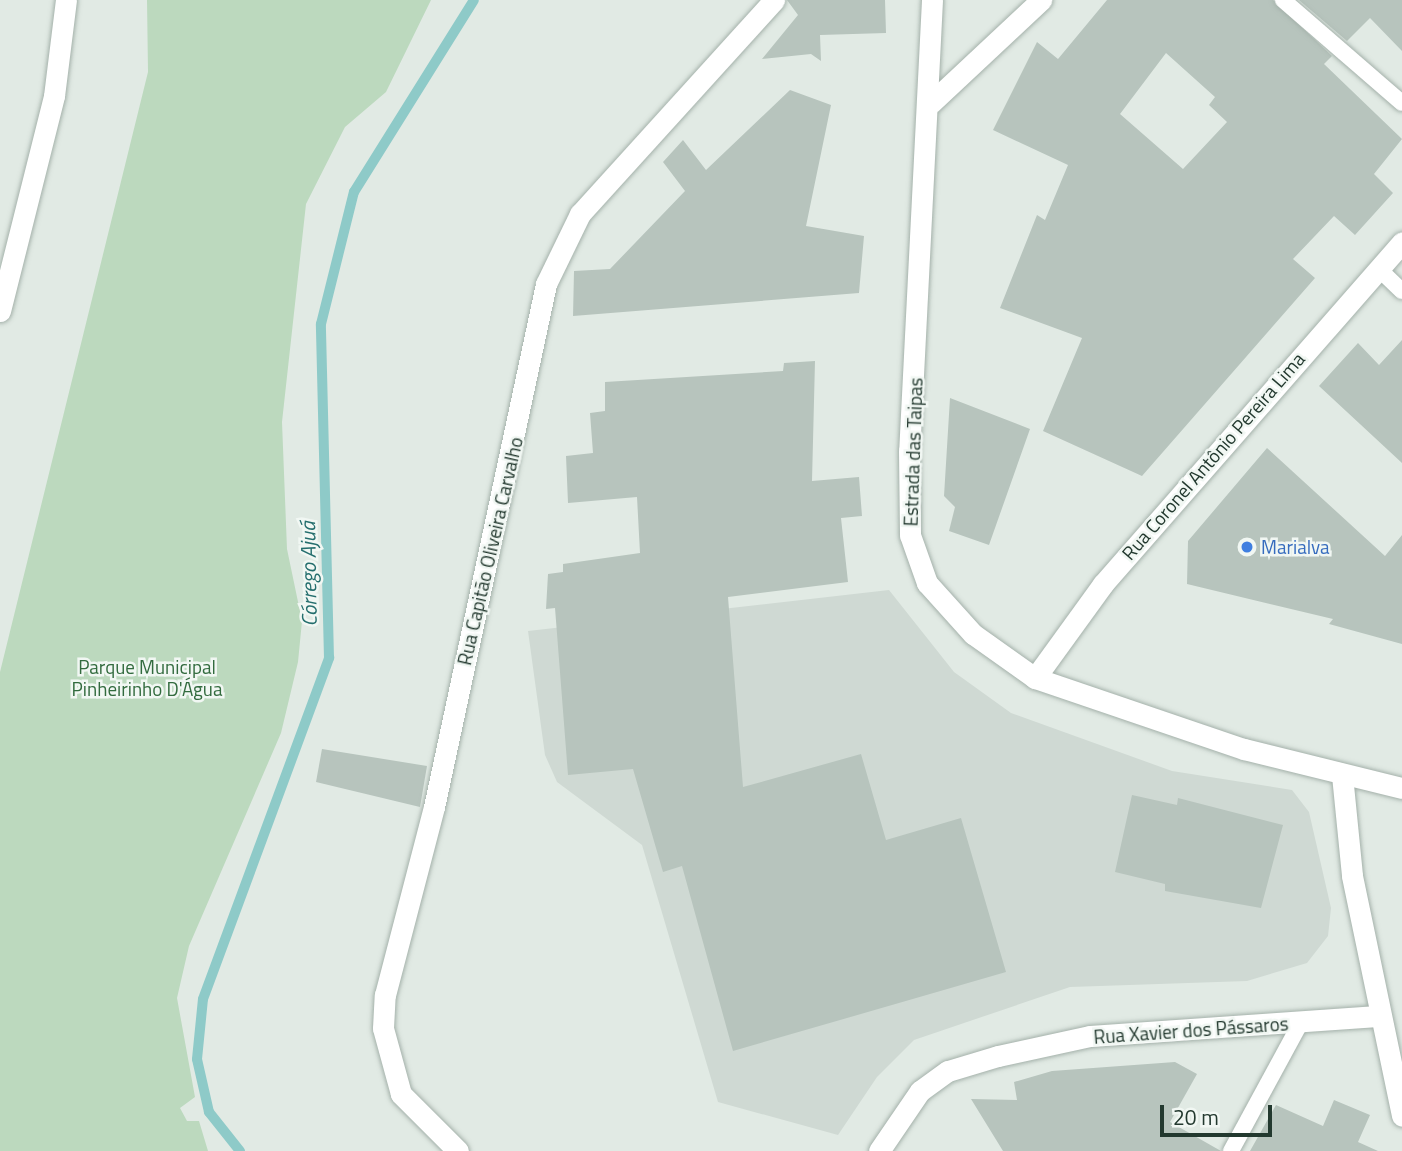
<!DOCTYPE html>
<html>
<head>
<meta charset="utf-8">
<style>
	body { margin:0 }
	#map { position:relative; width:1402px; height:1151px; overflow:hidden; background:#e1eae4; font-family:"Titillium Web",sans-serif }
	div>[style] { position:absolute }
	.built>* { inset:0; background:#cfd9d3 }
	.green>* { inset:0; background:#bcd9be }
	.stream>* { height:10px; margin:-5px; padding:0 5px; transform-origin:5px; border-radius:5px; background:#8ecac8 }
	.building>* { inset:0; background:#b7c4bd }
	.roads { filter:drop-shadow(0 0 2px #a4b1aa) drop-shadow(0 0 2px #a4b1aa) }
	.service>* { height:16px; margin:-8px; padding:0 8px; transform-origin:8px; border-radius:8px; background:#fff }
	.minor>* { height:21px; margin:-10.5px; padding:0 10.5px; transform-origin:10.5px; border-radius:10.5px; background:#fff }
	.secondary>* { height:21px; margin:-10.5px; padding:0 10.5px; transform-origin:10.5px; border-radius:10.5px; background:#fff }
	.dots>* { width:19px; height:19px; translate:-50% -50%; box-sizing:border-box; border:4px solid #f1f7f3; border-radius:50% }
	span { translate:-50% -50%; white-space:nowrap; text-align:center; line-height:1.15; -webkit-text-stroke:5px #f1f7f3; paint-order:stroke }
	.street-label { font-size:19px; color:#23392f }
	.shop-label { font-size:19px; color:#366cbe }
	.left { translate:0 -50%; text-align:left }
	.park-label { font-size:19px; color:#326b3e }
	.water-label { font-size:21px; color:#246e6d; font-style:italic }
	.scale { position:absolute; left:1160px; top:1105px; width:112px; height:32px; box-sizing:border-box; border:4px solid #23392f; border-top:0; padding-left:9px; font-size:21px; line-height:24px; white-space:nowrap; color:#23392f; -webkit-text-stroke:5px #f1f7f3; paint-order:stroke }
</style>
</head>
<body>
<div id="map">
	<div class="built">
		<i style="clip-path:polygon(889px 590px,954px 672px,1011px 713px,1172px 771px,1292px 790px,1309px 812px,1331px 908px,1328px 936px,1307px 963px,1247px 981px,1070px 987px,914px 1040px,877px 1077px,838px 1135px,718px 1102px,642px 845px,557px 782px,545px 755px,528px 631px)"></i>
	</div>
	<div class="green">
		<i style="clip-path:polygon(147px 0,431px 0,386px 92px,345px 127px,306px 204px,282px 422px,287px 549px,302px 621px,298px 662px,281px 733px,189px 946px,177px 998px,195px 1097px,180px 1108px,187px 1121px,199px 1121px,208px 1151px,0 1151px,0 672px,148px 72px)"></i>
	</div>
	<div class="stream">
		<i style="left:240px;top:1151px;width:50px;rotate:-128.5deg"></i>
		<i style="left:209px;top:1112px;width:54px;rotate:-102.8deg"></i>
		<i style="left:197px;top:1059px;width:60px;rotate:-84.3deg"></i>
		<i style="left:203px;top:999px;width:364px;rotate:-69.7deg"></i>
		<i style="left:329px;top:658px;width:334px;rotate:-91.4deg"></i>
		<i style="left:321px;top:324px;width:136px;rotate:-76deg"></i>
		<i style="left:354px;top:192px;width:226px;rotate:-58deg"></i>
	</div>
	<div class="building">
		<i style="clip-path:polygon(787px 0,885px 0,886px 33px,820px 35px,821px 61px,811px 54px,762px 59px,798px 15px)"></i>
		<i style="clip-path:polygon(evenodd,1107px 0,1273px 0,1332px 56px,1324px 64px,1402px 139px,1374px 174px,1393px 193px,1355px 235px,1334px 216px,1293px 259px,1315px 278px,1142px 476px,1043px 431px,1082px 338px,1000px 308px,1037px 215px,1045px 220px,1068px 165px,993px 130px,1037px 42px,1058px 59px,1107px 0,1166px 53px,1215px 97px,1209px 105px,1227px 122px,1183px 169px,1120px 114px,1166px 53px)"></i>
		<i style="clip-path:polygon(1299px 0,1402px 0,1402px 51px,1370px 18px,1347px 41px)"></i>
		<i style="clip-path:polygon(790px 90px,831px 105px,806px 226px,864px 236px,859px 293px,573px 316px,574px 271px,610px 269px,685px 191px,663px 162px,683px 140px,706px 170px)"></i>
		<i style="clip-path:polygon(1402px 340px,1402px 463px,1319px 386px,1358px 343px,1379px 365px)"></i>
		<i style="clip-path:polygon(815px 361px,812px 481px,859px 477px,862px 516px,841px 518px,848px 582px,728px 597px,743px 787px,861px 754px,886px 840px,961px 818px,1006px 972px,733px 1051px,682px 866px,663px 872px,633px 769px,568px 775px,555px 608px,546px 609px,548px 574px,563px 572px,563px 564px,640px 553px,637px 497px,568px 503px,566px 456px,593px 453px,590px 413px,605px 411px,605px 382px,783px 371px,784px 363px)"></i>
		<i style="clip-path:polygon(950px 398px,1030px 429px,989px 545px,949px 531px,955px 507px,944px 496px)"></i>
		<i style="clip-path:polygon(1267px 448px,1385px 556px,1402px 535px,1402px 644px,1329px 624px,1333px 619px,1187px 584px,1188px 541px)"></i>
		<i style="clip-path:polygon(322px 749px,427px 766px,420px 807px,316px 782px)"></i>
		<i style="clip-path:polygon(1132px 795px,1177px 805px,1178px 798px,1283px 825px,1261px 908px,1165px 891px,1165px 884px,1115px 872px)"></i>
		<i style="clip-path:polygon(1175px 1062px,1197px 1074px,1170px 1122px,1221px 1151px,1003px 1151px,971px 1099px,1017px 1100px,1014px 1082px,1052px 1071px)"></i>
		<i style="clip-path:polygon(1334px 1100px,1370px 1115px,1358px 1142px,1378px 1151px,1250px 1151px,1276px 1105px,1323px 1126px)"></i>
	</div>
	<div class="roads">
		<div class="service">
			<i style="left:1283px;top:0;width:157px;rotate:40.9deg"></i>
			<i style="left:1378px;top:268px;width:33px;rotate:44deg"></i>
			<i style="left:1231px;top:1151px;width:147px;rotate:-61.5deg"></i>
		</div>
		<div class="minor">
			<i style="left:931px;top:103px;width:151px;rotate:-43.1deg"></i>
			<i style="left:0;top:311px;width:222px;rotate:-75.9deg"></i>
			<i style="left:54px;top:96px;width:97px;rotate:-82.9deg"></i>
			<i style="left:1035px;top:678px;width:116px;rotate:-54.1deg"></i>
			<i style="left:1103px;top:584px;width:454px;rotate:-48.8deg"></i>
			<i style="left:1342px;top:775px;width:101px;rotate:84.3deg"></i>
			<i style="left:1352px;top:876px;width:245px;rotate:78.2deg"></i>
			<i style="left:458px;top:1151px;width:81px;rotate:-135deg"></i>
			<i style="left:401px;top:1094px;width:68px;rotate:-105.3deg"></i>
			<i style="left:383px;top:1028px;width:33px;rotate:-87deg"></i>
			<i style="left:385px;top:995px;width:194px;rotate:-75.4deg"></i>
			<i style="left:434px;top:807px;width:535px;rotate:-77.91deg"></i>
			<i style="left:546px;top:284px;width:78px;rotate:-64.1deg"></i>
			<i style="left:580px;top:214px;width:289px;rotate:-47.8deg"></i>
			<i style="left:879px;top:1151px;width:73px;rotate:-55.7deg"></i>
			<i style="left:920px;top:1091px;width:34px;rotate:-36deg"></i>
			<i style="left:948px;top:1071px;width:52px;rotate:-16.7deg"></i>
			<i style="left:998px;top:1056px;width:94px;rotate:-12.3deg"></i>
			<i style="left:1090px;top:1036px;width:288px;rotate:-4deg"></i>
		</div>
		<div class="secondary">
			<i style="left:932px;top:0;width:452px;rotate:92.9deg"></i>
			<i style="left:909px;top:451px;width:84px;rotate:89.3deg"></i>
			<i style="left:910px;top:535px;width:51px;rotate:70.5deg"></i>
			<i style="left:927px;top:583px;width:69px;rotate:48deg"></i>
			<i style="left:973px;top:634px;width:76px;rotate:35.4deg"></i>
			<i style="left:1035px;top:678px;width:221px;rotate:18.8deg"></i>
			<i style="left:1244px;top:749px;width:163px;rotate:13.9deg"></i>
		</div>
	</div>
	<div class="dots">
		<i style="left:1247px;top:547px;background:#3f7fe0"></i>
	</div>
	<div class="street-label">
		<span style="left:913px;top:452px;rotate:-88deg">Estrada das Taipas</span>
		<span style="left:1213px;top:456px;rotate:-49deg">Rua Coronel Antônio Pereira Lima</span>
		<span style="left:490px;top:551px;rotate:-77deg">Rua Capitão Oliveira Carvalho</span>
		<span style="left:1191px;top:1030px;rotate:-4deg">Rua Xavier dos Pássaros</span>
	</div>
	<div class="shop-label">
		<span class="left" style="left:1261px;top:547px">Marialva</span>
	</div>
	<div class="park-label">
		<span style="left:147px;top:678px">Parque Municipal<br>Pinheirinho D'Água</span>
	</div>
	<div class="water-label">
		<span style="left:308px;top:574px;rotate:-91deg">Córrego Ajuá</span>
	</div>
	<div class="scale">20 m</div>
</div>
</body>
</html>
